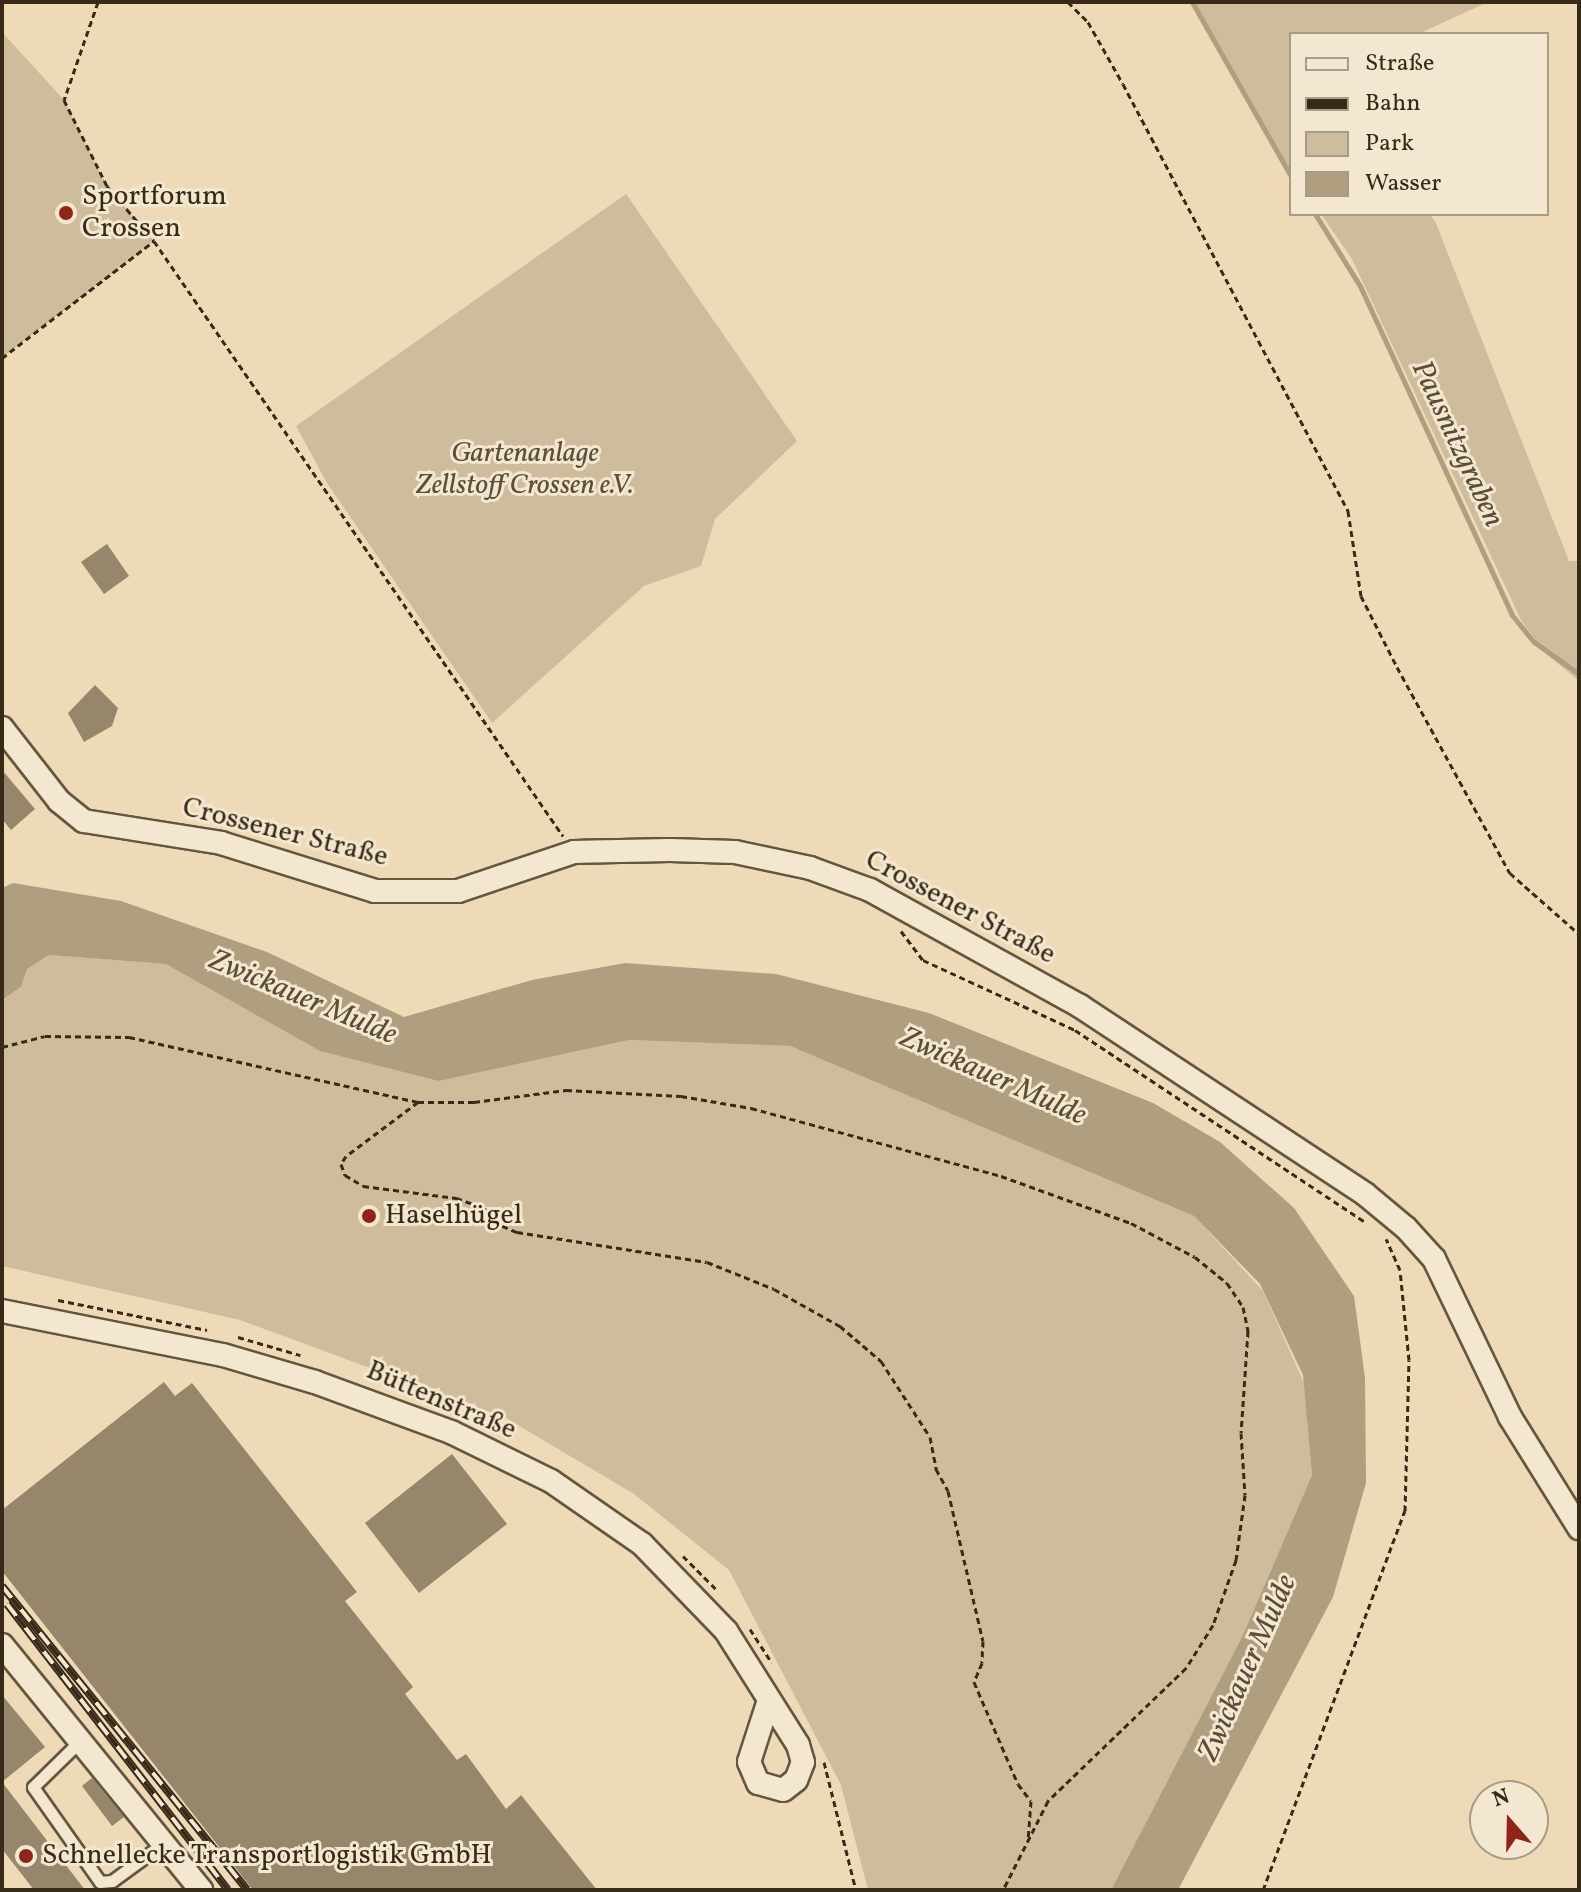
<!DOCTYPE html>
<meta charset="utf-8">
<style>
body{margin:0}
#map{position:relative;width:1581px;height:1892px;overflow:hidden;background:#eedab7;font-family:Vollkorn,serif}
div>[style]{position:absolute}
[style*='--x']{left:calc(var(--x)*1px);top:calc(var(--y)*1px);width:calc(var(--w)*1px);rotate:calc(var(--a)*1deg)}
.green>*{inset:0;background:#cfbc9c}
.water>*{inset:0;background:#b09e81}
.stream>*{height:5px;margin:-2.5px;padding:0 2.5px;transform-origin:2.5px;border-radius:2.5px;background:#b09e81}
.building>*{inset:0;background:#96866b}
.path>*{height:3px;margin-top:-1.5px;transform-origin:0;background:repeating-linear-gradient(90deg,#372a19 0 6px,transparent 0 10px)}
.roads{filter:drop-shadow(2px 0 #655640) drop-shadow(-2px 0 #655640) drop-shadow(0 2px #655640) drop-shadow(0 -2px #655640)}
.lane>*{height:11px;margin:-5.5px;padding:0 5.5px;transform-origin:5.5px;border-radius:5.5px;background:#f4e7d0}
.street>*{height:22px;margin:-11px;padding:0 11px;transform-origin:11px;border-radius:11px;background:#f4e7d0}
.rail>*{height:8px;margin-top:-4px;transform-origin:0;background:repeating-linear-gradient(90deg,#f4e7d0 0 15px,#372a19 0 30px);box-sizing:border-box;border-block:2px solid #372a19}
.dots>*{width:22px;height:22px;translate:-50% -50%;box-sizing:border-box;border:4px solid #f4e7d0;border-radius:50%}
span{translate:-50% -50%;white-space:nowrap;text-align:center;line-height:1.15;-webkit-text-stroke:6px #f4e7d0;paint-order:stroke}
.poi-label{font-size:28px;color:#372a19}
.left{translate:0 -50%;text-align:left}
.park-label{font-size:28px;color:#5d4e3a;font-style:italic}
.street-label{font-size:28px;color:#372a19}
.water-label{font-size:30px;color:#5b4d38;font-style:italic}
.frame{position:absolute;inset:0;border:4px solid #372a19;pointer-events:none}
.legend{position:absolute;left:1289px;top:32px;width:260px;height:184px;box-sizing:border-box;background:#f4e7d0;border:2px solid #a89b87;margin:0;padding:10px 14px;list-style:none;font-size:24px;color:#372a19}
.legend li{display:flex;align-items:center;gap:16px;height:40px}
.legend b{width:40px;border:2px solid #a89b87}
.north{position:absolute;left:1469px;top:1780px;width:80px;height:80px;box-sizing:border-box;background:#f4e7d0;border:2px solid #a89b87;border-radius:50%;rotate:340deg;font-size:22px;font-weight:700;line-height:32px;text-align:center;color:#372a19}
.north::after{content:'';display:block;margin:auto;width:28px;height:36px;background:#8f2418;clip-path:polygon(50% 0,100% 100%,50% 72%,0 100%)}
</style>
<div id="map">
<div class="green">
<i style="clip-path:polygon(1191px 2px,1488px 2px,1418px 34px,1291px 34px,1291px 172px)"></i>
<i style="clip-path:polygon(2px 32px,64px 100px,107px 186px,154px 241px,2px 358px)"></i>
<i style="clip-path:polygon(626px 194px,797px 441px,715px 519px,701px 566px,644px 586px,492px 723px,327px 483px,296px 426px)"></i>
<i style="clip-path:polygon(1321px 214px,1429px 214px,1435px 221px,1569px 561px,1579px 561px,1579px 681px,1545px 653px,1521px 620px,1352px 259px)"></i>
<i style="clip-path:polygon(49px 955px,166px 964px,243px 1004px,439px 1081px,629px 1040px,790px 1046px,1194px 1216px,1263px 1291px,1304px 1383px,1312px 1475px,1243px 1635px,1111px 1890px,868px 1890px,841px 1785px,729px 1570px,634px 1494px,506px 1418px,240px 1320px,2px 1266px,2px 1000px,21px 987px,27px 969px)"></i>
</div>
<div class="water">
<i style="clip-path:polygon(13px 883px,121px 901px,267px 952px,404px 1017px,532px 980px,625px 963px,776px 974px,929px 1013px,1153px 1103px,1220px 1142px,1294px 1208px,1354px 1296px,1365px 1378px,1366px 1483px,1333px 1597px,1178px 1890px,1111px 1890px,1243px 1635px,1312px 1475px,1303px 1375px,1260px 1284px,1194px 1216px,790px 1046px,629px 1040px,439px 1081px,320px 1051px,166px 964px,49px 955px,27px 969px,21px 987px,2px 1000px,2px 888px)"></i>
</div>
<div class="stream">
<i style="--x:1192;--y:2;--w:200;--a:60.4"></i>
<i style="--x:1315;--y:214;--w:85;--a:58"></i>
<i style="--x:1360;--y:286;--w:362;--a:65.2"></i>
<i style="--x:1512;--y:615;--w:35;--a:51"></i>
<i style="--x:1534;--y:642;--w:55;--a:35.4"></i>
</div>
<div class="building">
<i style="clip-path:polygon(107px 544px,129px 576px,104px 594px,81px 562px)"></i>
<i style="clip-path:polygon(95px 685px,118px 708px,112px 726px,84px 742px,68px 713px)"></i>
<i style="clip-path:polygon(2px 770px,35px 809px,11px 830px,2px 819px)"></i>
<i style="clip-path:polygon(164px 1382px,175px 1396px,192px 1383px,357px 1592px,345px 1601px,413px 1687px,405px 1694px,457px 1760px,466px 1754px,506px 1809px,521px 1795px,597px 1890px,253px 1890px,2px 1571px,2px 1510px)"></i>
<i style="clip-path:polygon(452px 1454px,507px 1524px,419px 1593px,365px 1523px)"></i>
<i style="clip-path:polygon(2px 1695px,45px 1747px,2px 1782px)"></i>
<i style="clip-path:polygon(92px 1778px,124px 1817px,112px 1826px,82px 1786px)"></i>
<i style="clip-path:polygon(2px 1782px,85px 1890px,34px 1890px,2px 1849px)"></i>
</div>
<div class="path">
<i style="--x:98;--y:2;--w:104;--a:109.1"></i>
<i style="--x:64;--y:100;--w:96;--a:63.4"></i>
<i style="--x:107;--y:186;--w:72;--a:49.5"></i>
<i style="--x:154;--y:241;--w:722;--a:55.5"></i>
<i style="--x:1068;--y:2;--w:28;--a:45"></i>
<i style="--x:1088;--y:22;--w:71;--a:60.6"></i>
<i style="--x:1123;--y:84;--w:483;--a:62.2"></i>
<i style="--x:1348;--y:511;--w:86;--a:81.3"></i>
<i style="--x:1361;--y:596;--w:80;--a:63.1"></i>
<i style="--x:1397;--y:667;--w:235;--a:61.3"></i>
<i style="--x:1510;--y:873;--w:92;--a:41.5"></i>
<i style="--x:2;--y:358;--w:192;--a:-37.6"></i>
<i style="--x:901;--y:931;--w:36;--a:53"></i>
<i style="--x:923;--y:960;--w:167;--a:24.7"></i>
<i style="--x:1075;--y:1030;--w:348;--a:33.5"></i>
<i style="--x:2;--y:1047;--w:44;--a:-14.3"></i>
<i style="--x:45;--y:1036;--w:84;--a:0.7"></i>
<i style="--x:129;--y:1037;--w:296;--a:12.7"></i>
<i style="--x:418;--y:1102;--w:56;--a:0"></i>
<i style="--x:474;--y:1102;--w:93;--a:-7.4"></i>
<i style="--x:566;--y:1090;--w:115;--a:3"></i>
<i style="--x:681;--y:1096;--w:71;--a:9.7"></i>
<i style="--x:751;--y:1108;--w:259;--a:15.2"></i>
<i style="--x:1001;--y:1176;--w:138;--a:19.9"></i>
<i style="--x:1131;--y:1223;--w:72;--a:28"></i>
<i style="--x:1195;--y:1257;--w:41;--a:39.1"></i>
<i style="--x:1227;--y:1283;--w:29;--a:56"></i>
<i style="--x:1243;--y:1307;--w:25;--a:78"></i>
<i style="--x:1248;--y:1331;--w:102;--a:93.9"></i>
<i style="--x:1241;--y:1433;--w:62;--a:86.3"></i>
<i style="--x:1245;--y:1495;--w:66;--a:97.9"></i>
<i style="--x:1236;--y:1560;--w:69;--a:109.5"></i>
<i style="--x:1213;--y:1625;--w:51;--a:122.1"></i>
<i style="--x:1186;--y:1668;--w:192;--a:136.1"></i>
<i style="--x:1048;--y:1801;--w:100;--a:116.8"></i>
<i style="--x:418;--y:1102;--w:90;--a:143.1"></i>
<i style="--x:346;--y:1156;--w:9;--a:122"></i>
<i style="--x:341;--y:1164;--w:12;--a:70"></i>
<i style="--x:345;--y:1175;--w:21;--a:31"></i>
<i style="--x:363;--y:1186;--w:94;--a:7.4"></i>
<i style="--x:456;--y:1198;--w:34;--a:19"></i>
<i style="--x:488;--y:1209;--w:14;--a:69"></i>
<i style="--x:493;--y:1222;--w:26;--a:23"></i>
<i style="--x:517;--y:1232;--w:192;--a:9"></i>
<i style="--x:707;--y:1262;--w:72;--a:21.9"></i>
<i style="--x:774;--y:1289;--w:76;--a:29.3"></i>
<i style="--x:840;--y:1326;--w:54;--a:40.5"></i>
<i style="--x:881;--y:1361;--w:90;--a:57.2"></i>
<i style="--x:930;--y:1437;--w:33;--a:79"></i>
<i style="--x:936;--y:1469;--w:25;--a:61"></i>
<i style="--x:948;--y:1491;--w:154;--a:76.9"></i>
<i style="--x:983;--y:1641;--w:22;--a:93"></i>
<i style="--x:982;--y:1663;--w:21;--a:113"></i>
<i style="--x:974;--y:1682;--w:111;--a:66.7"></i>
<i style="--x:1018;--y:1784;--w:21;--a:53"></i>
<i style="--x:1031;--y:1801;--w:40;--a:94.3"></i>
<i style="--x:58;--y:1300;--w:152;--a:11.4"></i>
<i style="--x:238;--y:1337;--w:65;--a:16.2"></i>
<i style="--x:683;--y:1556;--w:48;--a:45"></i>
<i style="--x:750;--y:1629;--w:40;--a:57.1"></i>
<i style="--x:824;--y:1762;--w:132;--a:76"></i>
<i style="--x:1263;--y:1890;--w:405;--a:-69.5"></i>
<i style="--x:1405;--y:1511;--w:151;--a:-88.5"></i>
<i style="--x:1409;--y:1360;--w:90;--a:-95.7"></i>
<i style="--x:1400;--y:1270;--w:34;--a:-114"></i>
</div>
<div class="roads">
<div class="lane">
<i style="--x:81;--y:1740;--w:67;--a:135.6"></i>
<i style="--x:33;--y:1787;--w:116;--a:54.8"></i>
<i style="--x:100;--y:1882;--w:12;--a:-5"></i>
<i style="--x:112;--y:1881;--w:64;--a:-36.2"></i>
</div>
<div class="street">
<i style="--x:2;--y:728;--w:93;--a:52"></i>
<i style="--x:59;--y:801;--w:32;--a:39"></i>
<i style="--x:84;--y:821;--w:139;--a:9.1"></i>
<i style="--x:221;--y:843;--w:161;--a:17.3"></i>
<i style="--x:375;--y:891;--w:83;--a:0"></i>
<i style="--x:458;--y:891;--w:122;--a:-18.6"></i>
<i style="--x:574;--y:852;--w:96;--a:-1.2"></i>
<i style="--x:670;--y:850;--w:65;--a:1.8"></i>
<i style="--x:735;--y:852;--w:77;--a:12"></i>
<i style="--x:810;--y:868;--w:64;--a:20.1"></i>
<i style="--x:870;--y:890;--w:240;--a:28.9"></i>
<i style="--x:1080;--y:1006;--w:341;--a:33.4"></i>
<i style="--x:1365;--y:1194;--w:53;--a:39.7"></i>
<i style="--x:1406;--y:1228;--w:42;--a:47.9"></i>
<i style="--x:1434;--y:1259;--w:175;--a:64.3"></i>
<i style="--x:1510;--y:1417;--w:131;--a:58.1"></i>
<i style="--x:2;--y:1311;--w:225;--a:11.3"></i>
<i style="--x:223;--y:1355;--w:96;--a:16.4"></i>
<i style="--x:315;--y:1382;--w:145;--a:20.2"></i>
<i style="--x:451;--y:1432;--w:111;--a:26.1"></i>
<i style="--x:551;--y:1481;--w:111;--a:34.7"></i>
<i style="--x:642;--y:1544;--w:121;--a:46"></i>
<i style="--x:726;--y:1631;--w:135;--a:57.7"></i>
<i style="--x:798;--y:1745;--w:18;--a:74"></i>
<i style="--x:803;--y:1762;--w:19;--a:111"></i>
<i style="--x:796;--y:1780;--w:16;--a:142"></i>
<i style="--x:783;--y:1790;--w:26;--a:-164"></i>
<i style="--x:758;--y:1783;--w:23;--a:-113"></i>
<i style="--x:749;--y:1762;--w:65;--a:-72.1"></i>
<i style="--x:2;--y:1645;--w:316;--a:50.9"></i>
</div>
</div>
<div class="rail">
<i style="--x:2;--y:1586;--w:390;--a:51.1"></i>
<i style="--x:7;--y:1604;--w:361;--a:52.3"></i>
</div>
<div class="dots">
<i style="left:66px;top:213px;background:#8f2418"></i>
<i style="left:369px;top:1216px;background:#8f2418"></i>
<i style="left:26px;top:1856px;background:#8f2418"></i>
</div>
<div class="poi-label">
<span class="left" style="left:82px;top:213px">Sportforum<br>Crossen</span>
<span class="left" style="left:385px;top:1216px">Haselhügel</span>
<span class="left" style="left:42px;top:1856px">Schnellecke Transportlogistik GmbH</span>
</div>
<div class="park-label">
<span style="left:525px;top:470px">Gartenanlage<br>Zellstoff Crossen e.V.</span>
</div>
<div class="street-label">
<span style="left:285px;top:833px;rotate:14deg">Crossener Straße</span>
<span style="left:960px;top:908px;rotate:28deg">Crossener Straße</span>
<span style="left:441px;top:1401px;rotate:23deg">Büttenstraße</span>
</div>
<div class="water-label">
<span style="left:1457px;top:444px;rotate:65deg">Pausnitzgraben</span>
<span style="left:303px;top:998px;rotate:23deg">Zwickauer Mulde</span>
<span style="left:993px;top:1077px;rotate:24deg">Zwickauer Mulde</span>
<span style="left:1248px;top:1668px;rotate:-66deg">Zwickauer Mulde</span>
</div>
<div class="frame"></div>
<ul class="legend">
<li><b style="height:10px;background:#f4e7d0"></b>Straße</li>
<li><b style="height:10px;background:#372a19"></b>Bahn</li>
<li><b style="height:22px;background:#cfbc9c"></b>Park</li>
<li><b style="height:22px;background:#b09e81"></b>Wasser</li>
</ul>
<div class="north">N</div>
</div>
